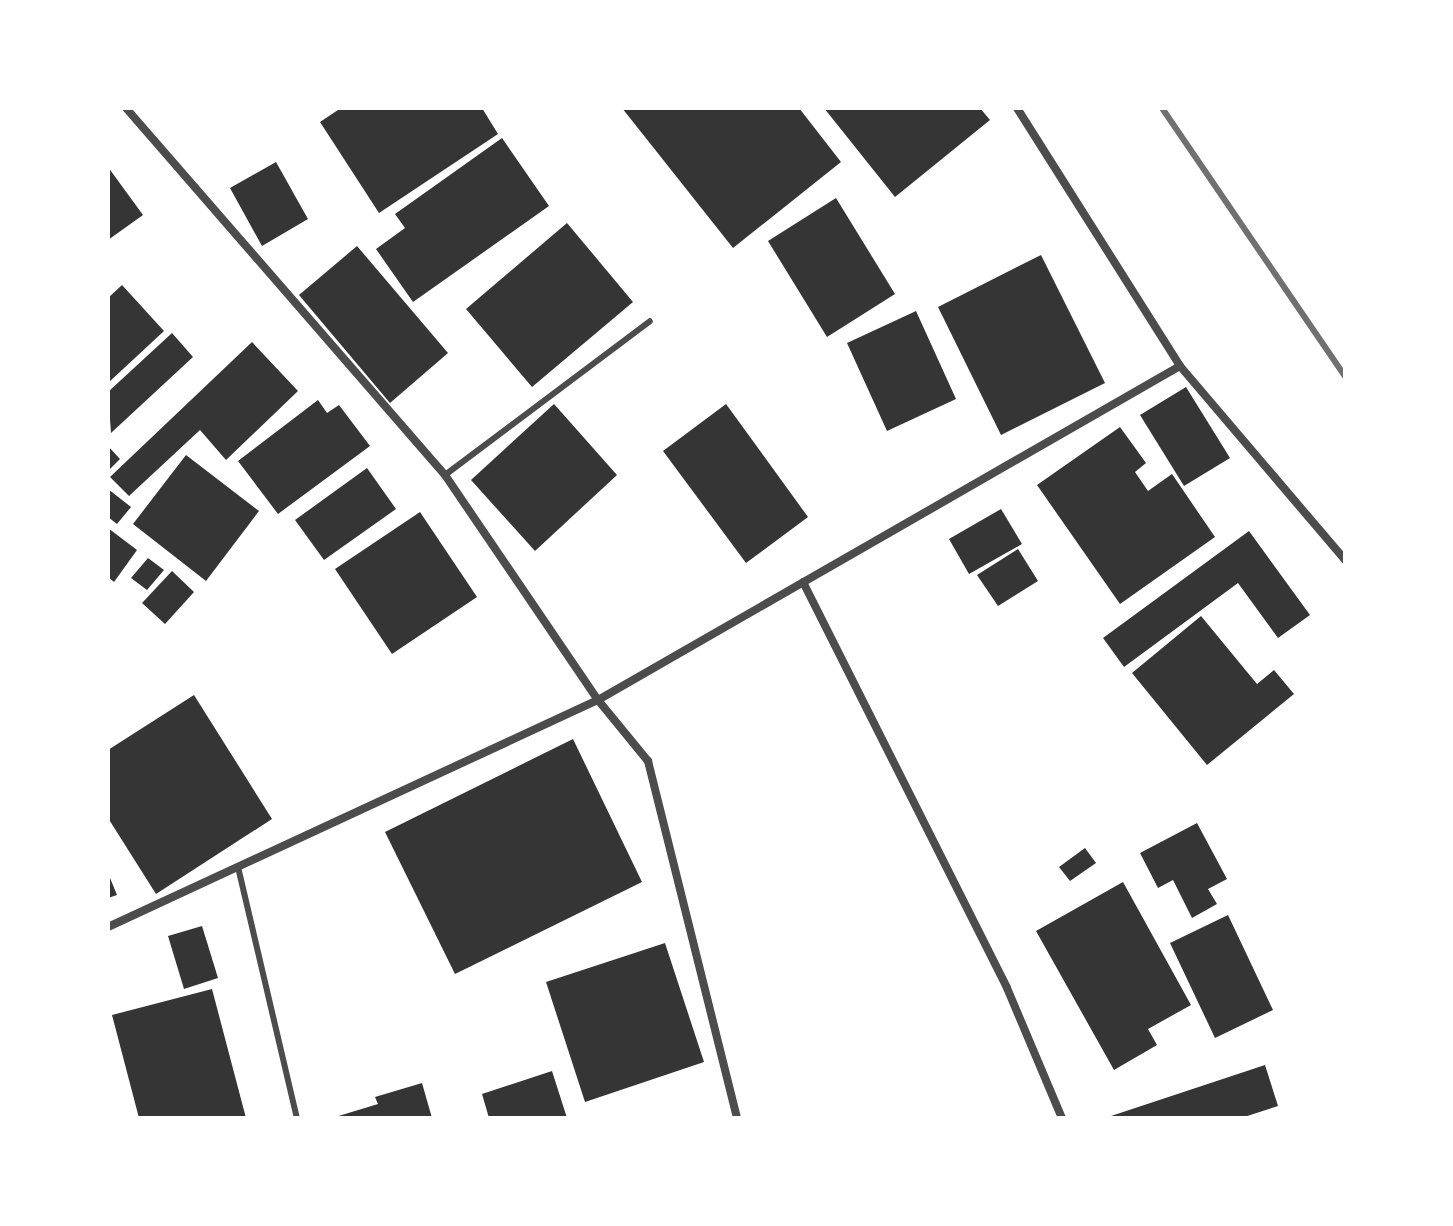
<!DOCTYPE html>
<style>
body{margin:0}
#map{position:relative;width:1453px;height:1226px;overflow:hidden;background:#fff;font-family:Helvetica,sans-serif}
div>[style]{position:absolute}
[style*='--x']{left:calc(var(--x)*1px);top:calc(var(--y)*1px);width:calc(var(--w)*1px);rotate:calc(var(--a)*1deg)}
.building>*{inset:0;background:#353535}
.service>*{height:6px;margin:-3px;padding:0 3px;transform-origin:3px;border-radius:3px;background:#4c4c4c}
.minor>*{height:8px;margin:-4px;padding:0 4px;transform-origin:4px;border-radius:4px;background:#4c4c4c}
.rail>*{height:6px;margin:-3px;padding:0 3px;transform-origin:3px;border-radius:3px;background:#707070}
span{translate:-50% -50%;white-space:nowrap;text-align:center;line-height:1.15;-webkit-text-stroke:8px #fff;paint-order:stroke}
.frame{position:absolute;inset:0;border:110px solid #fff;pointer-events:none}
</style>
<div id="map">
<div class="building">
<i style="clip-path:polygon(341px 108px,482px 108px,498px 134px,379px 213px,320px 122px)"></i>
<i style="clip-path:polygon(622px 108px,799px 108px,841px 162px,733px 248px)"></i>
<i style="clip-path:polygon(824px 108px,980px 108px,990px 120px,895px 197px)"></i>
<i style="clip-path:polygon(502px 138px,549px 206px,413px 302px,376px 249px,405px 228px,395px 214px)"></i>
<i style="clip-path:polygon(276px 162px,308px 219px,262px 246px,230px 188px)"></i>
<i style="clip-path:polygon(108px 167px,143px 215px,108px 240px)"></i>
<i style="clip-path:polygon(836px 198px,895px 294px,827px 337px,768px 241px)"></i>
<i style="clip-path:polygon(567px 223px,633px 302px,532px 387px,466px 309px)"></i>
<i style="clip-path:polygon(357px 246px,448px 353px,390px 403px,299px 295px)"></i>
<i style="clip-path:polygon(1041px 255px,1105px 383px,1001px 435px,938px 307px)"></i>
<i style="clip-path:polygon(122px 285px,164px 331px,108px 383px,108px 298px)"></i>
<i style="clip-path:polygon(916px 311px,956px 399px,887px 431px,847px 343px)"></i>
<i style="clip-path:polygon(172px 333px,193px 357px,111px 433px,108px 392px)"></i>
<i style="clip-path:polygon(252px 342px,298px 391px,226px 460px,200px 430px,129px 496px,110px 477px)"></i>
<i style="clip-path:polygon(1186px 387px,1230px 458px,1184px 486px,1140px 415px)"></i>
<i style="clip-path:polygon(318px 400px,327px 413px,339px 405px,370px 446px,278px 514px,238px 461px)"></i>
<i style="clip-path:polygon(554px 404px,617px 475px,535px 551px,471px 480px)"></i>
<i style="clip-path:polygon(726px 404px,808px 517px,746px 563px,663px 451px)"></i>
<i style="clip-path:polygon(1120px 427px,1146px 463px,1135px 472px,1148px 491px,1172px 474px,1215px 537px,1120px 604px,1037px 485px)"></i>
<i style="clip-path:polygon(108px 446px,120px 459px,108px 471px)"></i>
<i style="clip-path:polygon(186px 455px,259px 511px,206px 581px,133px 524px)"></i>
<i style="clip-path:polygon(367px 468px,396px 509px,324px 560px,295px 520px)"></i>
<i style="clip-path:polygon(108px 489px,131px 507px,117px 524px,108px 517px)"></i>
<i style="clip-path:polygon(1001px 509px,1022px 544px,969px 574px,949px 539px)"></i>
<i style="clip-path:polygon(420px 512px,477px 597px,392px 654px,335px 569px)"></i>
<i style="clip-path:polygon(108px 528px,137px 550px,114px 582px,108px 577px)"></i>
<i style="clip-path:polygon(1249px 531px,1310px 615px,1278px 638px,1238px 583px,1124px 667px,1103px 638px)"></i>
<i style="clip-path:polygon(1018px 549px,1038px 581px,998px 606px,977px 575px)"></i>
<i style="clip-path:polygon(148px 558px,164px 570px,147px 590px,131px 578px)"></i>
<i style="clip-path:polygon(172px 571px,194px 592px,165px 624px,142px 603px)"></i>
<i style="clip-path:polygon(1201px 616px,1257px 684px,1274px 670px,1294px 694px,1207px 765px,1132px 673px)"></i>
<i style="clip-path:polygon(194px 695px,272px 819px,156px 894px,108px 818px,108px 750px)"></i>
<i style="clip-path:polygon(573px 739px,642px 882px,455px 974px,385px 832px)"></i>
<i style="clip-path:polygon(1197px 823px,1227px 879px,1208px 889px,1217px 904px,1192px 918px,1173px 880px,1158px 888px,1140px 853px)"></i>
<i style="clip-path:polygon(1085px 848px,1096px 863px,1070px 881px,1059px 867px)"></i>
<i style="clip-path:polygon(108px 873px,117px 895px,108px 898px)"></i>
<i style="clip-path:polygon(1123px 882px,1191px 1005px,1148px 1029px,1157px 1045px,1114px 1070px,1036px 931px)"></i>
<i style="clip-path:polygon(1228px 915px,1273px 1010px,1215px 1038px,1170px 943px)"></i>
<i style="clip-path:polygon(202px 926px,218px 978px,184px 989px,168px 936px)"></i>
<i style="clip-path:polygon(665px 943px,704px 1062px,585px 1102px,546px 982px)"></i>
<i style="clip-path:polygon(212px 989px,246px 1118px,139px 1118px,112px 1015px)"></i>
<i style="clip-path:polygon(1265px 1065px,1278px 1106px,1241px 1118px,1105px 1118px)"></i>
<i style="clip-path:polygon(552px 1071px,567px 1118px,489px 1118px,482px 1094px)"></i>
<i style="clip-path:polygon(422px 1083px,432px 1118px,332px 1118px,378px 1104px,375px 1097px)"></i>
</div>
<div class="service">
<i style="--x:445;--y:475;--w:256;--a:-36.9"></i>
<i style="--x:238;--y:867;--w:258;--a:76.8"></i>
</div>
<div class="minor">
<i style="--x:126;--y:108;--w:486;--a:49"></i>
<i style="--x:445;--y:475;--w:272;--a:55.8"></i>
<i style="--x:598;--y:700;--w:79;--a:50.7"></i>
<i style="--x:648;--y:761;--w:368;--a:76"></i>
<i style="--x:1017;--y:108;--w:305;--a:57.7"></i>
<i style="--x:1180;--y:366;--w:255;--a:49.6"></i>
<i style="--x:803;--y:582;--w:454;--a:63.3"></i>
<i style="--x:1007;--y:988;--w:141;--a:67.1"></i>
<i style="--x:108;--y:927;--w:540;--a:-24.86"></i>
<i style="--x:598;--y:700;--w:671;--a:-29.85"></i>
</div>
<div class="rail">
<i style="--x:1162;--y:108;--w:325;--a:55.7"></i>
</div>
<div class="frame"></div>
</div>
